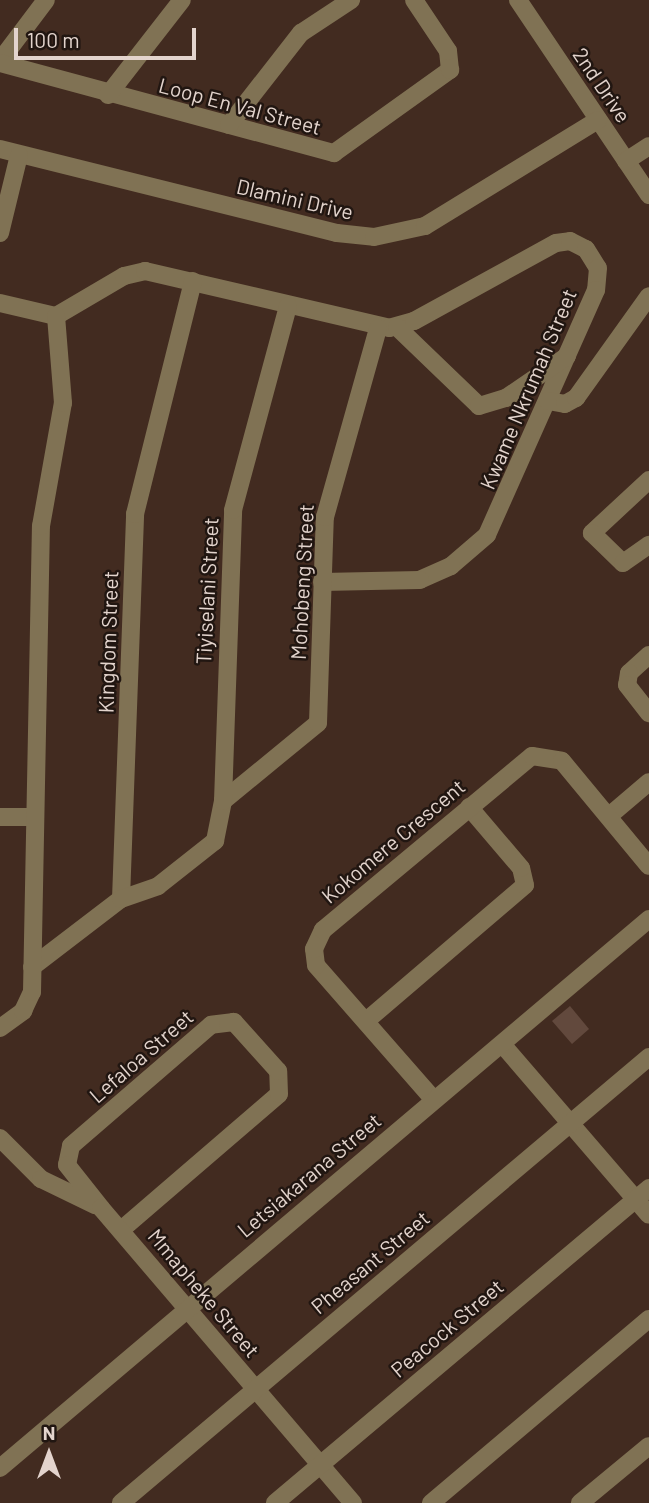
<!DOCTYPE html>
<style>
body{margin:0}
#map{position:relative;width:649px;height:1503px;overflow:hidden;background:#422b20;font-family:Barlow,sans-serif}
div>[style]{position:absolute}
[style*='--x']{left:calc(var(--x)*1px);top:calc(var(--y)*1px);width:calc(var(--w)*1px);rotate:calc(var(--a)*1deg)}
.building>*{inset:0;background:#62493d}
.minor>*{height:18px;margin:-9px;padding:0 9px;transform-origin:9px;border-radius:9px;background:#807254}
span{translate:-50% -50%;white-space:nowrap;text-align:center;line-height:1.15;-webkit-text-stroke:5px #211611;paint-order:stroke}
.street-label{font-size:21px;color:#e3d4cd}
.north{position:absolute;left:14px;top:1419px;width:70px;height:70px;-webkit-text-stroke:5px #211611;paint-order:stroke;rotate:0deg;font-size:19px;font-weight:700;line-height:28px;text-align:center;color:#e3d4cd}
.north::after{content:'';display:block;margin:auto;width:24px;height:32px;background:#e3d4cd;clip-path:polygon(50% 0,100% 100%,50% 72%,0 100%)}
.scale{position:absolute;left:14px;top:28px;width:182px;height:32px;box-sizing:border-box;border:4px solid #e3d4cd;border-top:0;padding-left:9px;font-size:21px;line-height:24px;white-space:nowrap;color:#e3d4cd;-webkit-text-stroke:5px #211611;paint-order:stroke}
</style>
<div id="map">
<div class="building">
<i style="clip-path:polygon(570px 1006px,589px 1029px,572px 1044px,552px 1021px)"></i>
</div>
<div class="minor">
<i style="--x:518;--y:0;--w:235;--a:56.1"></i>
<i style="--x:0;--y:61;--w:76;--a:-53"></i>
<i style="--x:0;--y:63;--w:346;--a:15.1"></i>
<i style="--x:334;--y:153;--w:143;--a:-35.6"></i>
<i style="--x:450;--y:70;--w:19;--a:-96"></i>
<i style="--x:448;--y:51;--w:61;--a:-123.7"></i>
<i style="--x:108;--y:95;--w:120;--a:-52.1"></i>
<i style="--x:229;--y:125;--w:117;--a:-52"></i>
<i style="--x:301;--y:33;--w:60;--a:-33.4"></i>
<i style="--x:0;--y:149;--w:347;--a:14"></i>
<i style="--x:337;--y:233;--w:37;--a:6"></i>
<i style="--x:374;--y:237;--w:52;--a:-12.2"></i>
<i style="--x:425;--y:226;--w:203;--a:-31.5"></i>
<i style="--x:626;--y:161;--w:27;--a:-33"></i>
<i style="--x:0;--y:233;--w:80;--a:-76.3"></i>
<i style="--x:0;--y:303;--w:57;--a:13.1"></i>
<i style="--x:56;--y:316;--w:79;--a:-30.5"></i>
<i style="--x:124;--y:276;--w:22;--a:-13"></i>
<i style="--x:145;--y:271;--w:251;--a:13.1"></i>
<i style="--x:389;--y:328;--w:26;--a:-16"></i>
<i style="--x:414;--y:321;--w:162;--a:-28.8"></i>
<i style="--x:556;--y:243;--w:14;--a:-8"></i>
<i style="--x:570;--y:241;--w:18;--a:27"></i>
<i style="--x:586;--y:249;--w:22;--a:58"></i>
<i style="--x:598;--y:268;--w:22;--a:95"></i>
<i style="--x:596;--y:290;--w:268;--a:114"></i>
<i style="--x:487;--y:535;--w:48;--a:139.3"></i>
<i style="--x:451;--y:566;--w:34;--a:156"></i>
<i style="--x:420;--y:580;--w:98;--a:178.8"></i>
<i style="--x:397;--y:327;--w:114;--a:43.9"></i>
<i style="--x:479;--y:406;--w:28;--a:-17"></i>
<i style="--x:506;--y:398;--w:74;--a:-34.5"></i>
<i style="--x:548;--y:401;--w:17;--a:10"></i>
<i style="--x:565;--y:404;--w:13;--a:-29"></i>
<i style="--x:576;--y:398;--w:125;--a:-54.4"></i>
<i style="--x:649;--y:480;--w:78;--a:137.1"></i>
<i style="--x:592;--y:533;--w:43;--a:44.1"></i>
<i style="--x:623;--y:563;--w:32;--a:-35"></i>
<i style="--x:649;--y:655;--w:27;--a:138"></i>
<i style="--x:629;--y:673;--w:12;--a:99"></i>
<i style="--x:627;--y:685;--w:36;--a:52"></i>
<i style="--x:223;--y:801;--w:123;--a:-39.4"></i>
<i style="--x:318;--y:723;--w:206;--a:-88.1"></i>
<i style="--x:325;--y:517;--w:196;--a:-74.3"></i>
<i style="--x:609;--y:816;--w:52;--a:-40.4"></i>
<i style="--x:0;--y:817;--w:31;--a:0"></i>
<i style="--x:121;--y:899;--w:385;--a:-87.9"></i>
<i style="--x:135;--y:514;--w:240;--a:-76"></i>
<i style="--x:32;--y:967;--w:112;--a:-37.4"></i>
<i style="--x:121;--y:899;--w:39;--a:-19"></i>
<i style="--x:158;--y:886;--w:73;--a:-38.3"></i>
<i style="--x:215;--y:841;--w:41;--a:-78.7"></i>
<i style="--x:223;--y:801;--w:291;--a:-88"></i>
<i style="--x:233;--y:510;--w:211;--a:-74.9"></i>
<i style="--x:366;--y:1021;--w:209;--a:-40.5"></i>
<i style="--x:525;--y:885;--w:17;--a:-103"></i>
<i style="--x:521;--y:868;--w:80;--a:-130.4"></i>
<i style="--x:0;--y:1028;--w:29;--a:-36"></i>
<i style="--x:23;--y:1011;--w:21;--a:-65"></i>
<i style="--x:32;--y:992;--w:466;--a:-88.9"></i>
<i style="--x:41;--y:526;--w:125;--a:-79.9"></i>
<i style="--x:63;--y:403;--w:87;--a:-94.6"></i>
<i style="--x:502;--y:1044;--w:225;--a:49.3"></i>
<i style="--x:434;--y:1100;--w:179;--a:-131.2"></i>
<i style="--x:316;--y:965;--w:16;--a:-97"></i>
<i style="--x:314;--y:949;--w:21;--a:-65"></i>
<i style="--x:323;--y:930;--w:272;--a:-39.8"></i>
<i style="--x:532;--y:756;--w:30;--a:9"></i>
<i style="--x:562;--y:761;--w:136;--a:50.4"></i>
<i style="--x:0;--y:1138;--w:58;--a:45"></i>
<i style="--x:41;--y:1179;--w:60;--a:25.7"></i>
<i style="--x:121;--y:1230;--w:208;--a:-40.7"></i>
<i style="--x:279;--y:1094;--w:23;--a:-92"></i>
<i style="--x:278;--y:1071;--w:66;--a:-131.9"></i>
<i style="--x:234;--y:1022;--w:23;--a:173"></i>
<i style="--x:211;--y:1025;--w:185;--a:139.2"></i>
<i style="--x:71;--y:1146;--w:19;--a:102"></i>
<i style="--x:67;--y:1165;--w:55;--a:51.7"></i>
<i style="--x:101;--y:1208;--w:388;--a:49.5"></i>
<i style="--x:0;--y:1468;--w:850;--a:-40.23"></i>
<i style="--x:121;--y:1503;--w:691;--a:-40.19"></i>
<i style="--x:275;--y:1503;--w:489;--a:-40.1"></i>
<i style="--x:431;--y:1503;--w:285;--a:-40.2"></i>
<i style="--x:580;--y:1503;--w:89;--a:-39.6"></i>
</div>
<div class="street-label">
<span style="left:602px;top:85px;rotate:56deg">2nd Drive</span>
<span style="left:240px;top:106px;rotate:15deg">Loop En Val Street</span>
<span style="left:295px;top:199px;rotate:13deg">Dlamini Drive</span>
<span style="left:528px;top:389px;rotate:-67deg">Kwame Nkrumah Street</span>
<span style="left:302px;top:582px;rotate:-87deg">Mohobeng Street</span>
<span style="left:207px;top:591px;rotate:-87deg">Tiyiselani Street</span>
<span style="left:108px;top:642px;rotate:-88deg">Kingdom Street</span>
<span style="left:393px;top:841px;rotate:-40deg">Kokomere Crescent</span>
<span style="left:141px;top:1056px;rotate:-41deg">Lefaloa Street</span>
<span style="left:309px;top:1175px;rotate:-40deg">Letsiakarana Street</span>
<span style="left:370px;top:1262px;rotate:-40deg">Pheasant Street</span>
<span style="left:204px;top:1293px;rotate:50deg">Mmapheke Street</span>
<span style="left:447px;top:1328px;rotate:-40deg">Peacock Street</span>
</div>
<div class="north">N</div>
<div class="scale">100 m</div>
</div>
